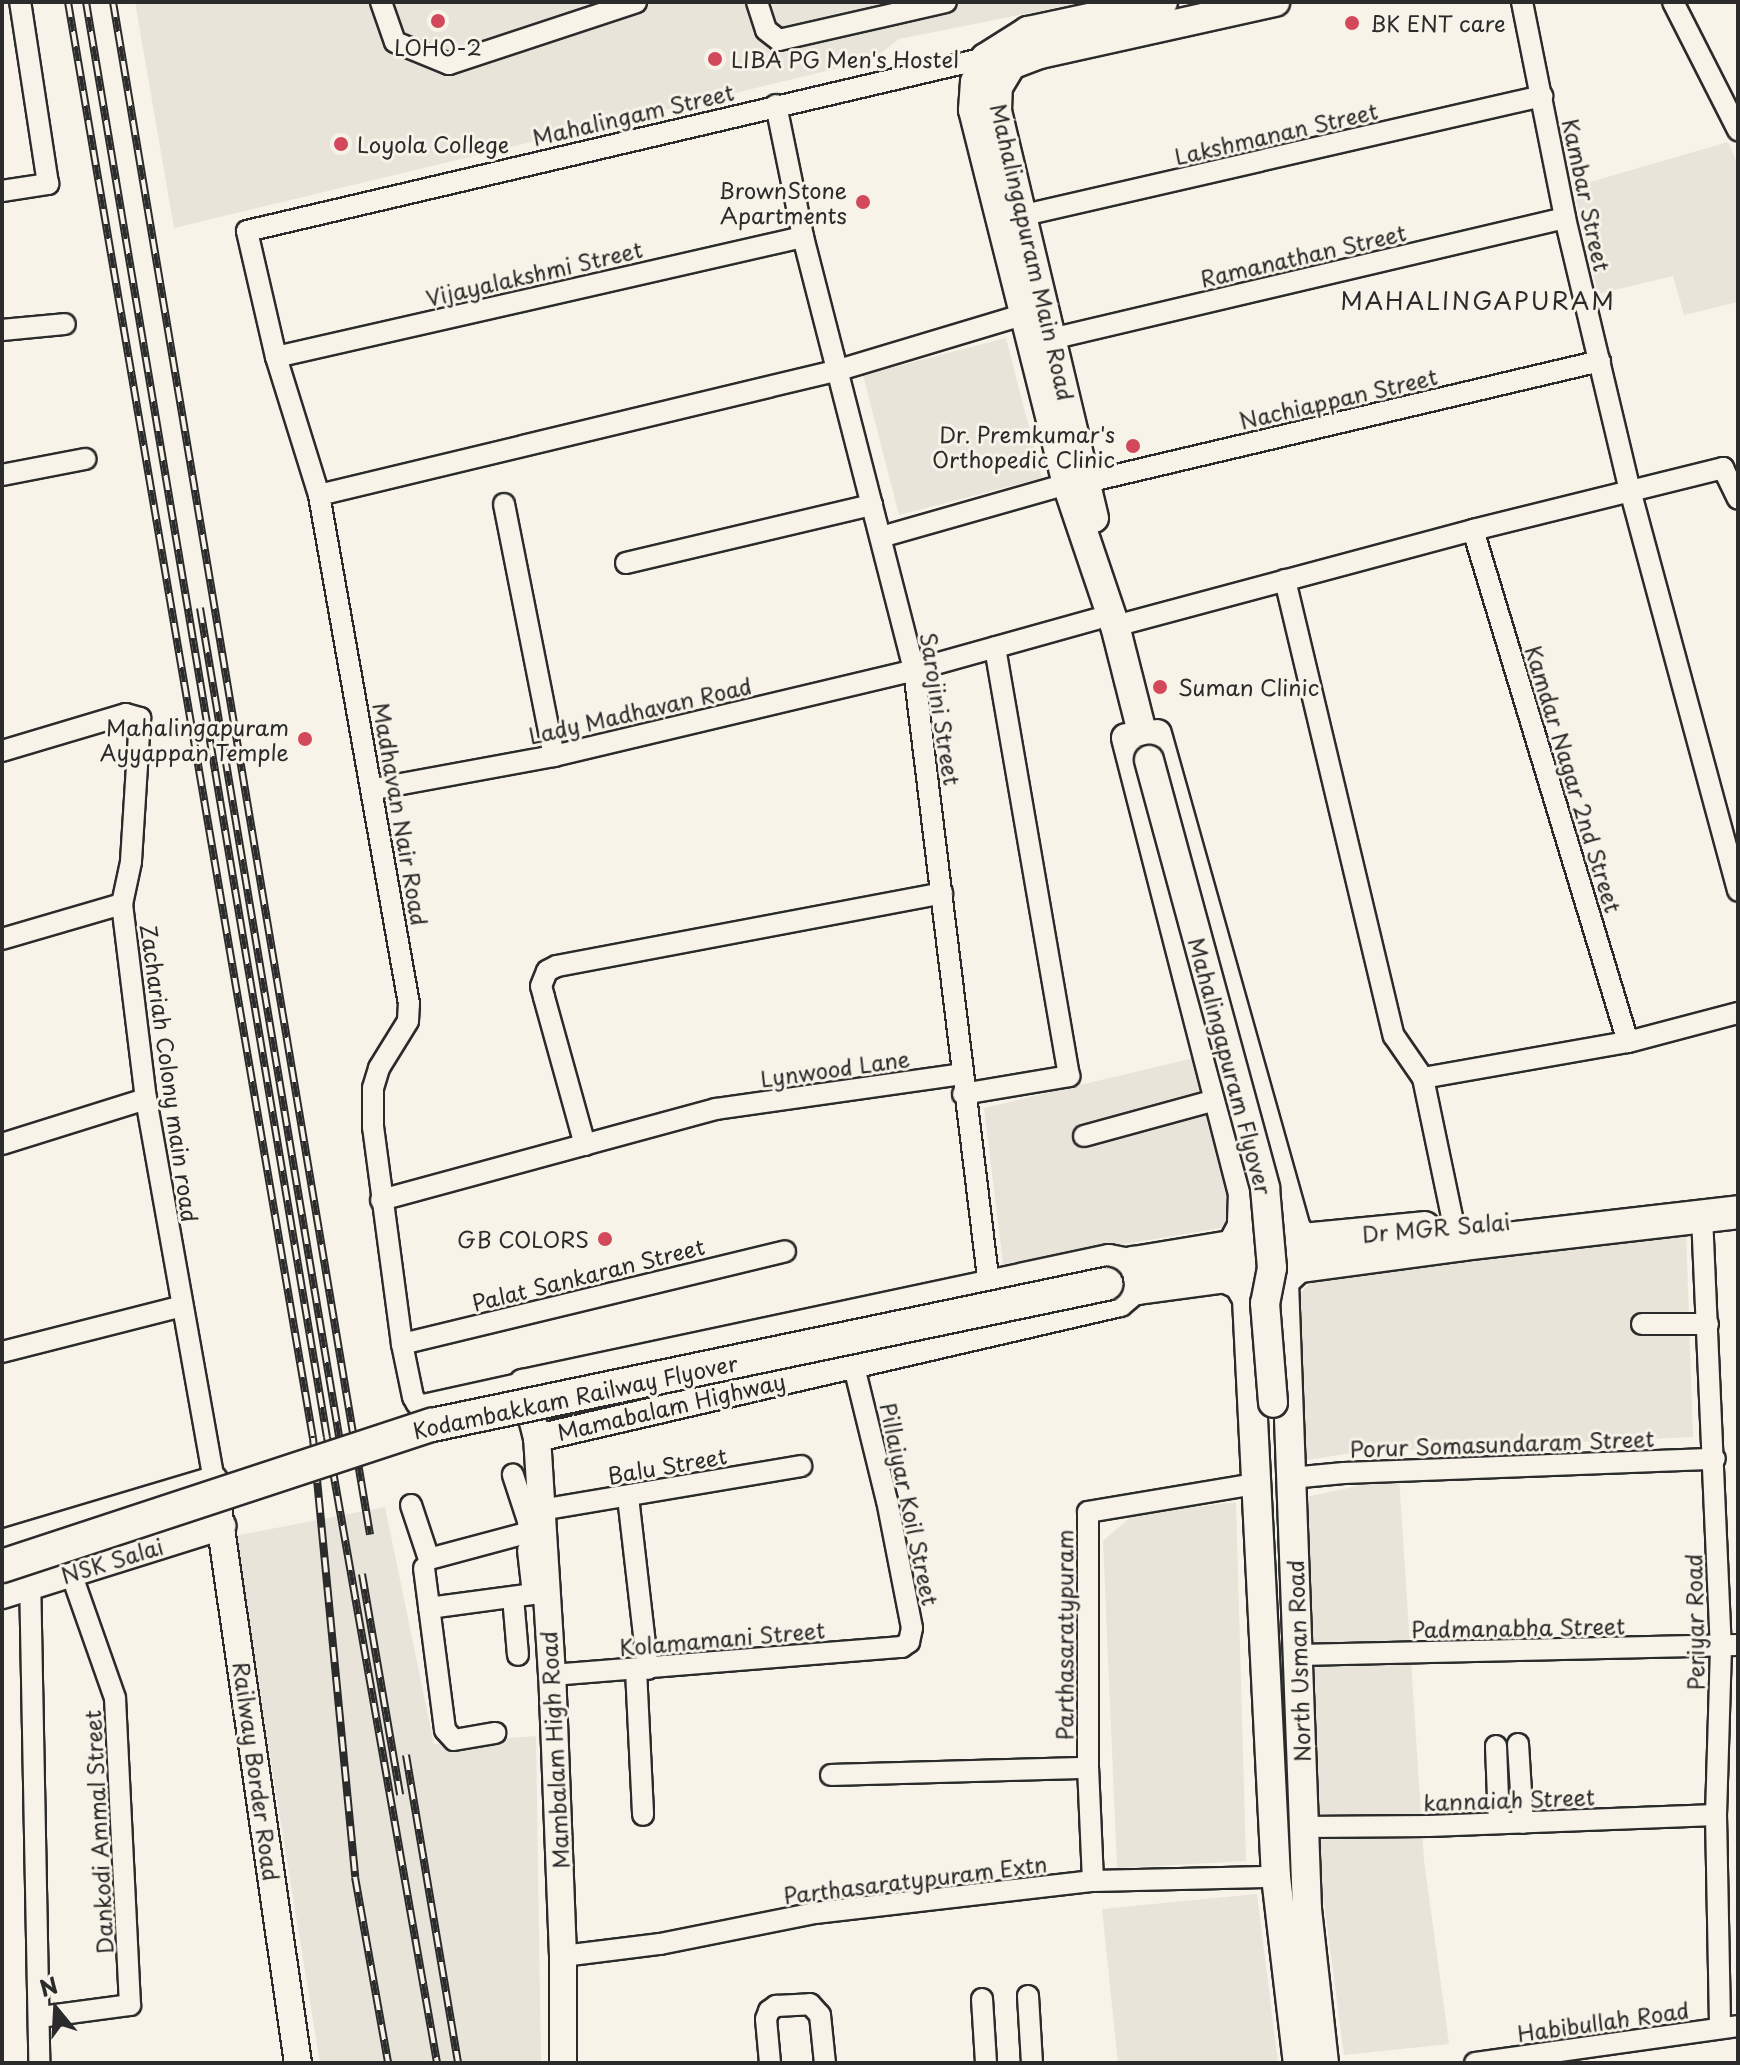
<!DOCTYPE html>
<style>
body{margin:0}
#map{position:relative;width:1740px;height:2065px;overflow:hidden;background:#f7f3e8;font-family:"Playpen Sans",sans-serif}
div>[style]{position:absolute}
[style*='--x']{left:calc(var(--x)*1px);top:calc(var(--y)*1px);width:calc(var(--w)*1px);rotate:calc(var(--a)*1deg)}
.built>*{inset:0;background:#e8e4da}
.roads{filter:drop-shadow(2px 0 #2b2b2b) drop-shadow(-2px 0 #2b2b2b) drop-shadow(0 2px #2b2b2b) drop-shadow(0 -2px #2b2b2b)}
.minor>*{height:20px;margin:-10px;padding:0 10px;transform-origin:10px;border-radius:10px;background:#f7f3e8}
.tertiary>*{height:26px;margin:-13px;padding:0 13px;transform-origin:13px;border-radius:13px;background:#f7f3e8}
.secondary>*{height:28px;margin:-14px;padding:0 14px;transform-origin:14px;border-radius:14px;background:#f7f3e8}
.primary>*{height:32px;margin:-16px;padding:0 16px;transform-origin:16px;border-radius:16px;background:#f7f3e8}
.rail>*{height:8px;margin-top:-4px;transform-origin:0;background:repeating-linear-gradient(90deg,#f7f3e8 0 15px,#2b2b2b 0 30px);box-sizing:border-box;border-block:2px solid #2b2b2b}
.bridges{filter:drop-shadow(2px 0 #2b2b2b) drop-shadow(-2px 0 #2b2b2b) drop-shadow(0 2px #2b2b2b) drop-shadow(0 -2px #2b2b2b)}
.secondary-bridge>*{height:28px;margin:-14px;padding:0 14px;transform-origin:14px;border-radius:14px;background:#f7f3e8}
.primary-bridge>*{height:32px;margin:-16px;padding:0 16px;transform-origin:16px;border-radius:16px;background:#f7f3e8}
.dots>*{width:22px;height:22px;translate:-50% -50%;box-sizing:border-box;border:4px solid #f7f3e8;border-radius:50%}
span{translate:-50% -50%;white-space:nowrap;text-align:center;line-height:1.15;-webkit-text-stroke:6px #f7f3e8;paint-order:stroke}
.poi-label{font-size:22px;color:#2b2b2b}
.left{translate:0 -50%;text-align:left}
.right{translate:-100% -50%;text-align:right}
.street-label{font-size:22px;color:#2b2b2b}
.neighbourhood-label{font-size:24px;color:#2b2b2b;letter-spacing:2px}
.frame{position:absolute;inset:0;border:4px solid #2b2b2b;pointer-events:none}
.north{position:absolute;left:16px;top:1969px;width:80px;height:80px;-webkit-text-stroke:6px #f7f3e8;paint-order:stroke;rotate:342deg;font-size:22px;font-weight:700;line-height:32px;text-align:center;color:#2b2b2b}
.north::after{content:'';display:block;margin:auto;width:28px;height:36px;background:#2b2b2b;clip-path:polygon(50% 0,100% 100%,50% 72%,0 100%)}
</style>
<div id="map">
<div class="built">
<i style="clip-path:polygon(135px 2px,1085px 2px,899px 39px,872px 60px,174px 228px)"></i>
<i style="clip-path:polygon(1728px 142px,1738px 165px,1738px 302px,1684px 315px,1673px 276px,1598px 294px,1573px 187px)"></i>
<i style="clip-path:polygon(1006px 338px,1042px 478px,899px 515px,863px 375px)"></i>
<i style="clip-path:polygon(1198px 1057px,1234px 1211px,1221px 1228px,1003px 1264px,984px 1108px)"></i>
<i style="clip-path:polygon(1686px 1231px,1693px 1437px,1358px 1452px,1300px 1461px,1296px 1299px,1312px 1280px)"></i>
<i style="clip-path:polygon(1399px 1477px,1424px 1860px,1449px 2044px,1344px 2055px,1319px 1864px,1306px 1497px)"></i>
<i style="clip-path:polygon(1236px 1502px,1246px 1861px,1117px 1868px,1103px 1541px,1133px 1515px)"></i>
<i style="clip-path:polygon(385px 1507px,434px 1744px,536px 1736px,541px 2063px,320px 2063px,234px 1536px)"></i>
<i style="clip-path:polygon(1257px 1894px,1278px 2063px,1118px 2063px,1102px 1909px)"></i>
</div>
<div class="roads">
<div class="minor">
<i style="--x:381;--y:2;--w:42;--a:70.7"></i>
<i style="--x:395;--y:42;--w:58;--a:22.2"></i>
<i style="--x:449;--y:64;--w:197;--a:-18.3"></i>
<i style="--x:757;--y:2;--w:29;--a:72"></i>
<i style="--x:766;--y:30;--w:16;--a:38"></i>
<i style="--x:779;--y:40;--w:171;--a:-12.8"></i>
<i style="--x:1522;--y:2;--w:220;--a:78.7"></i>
<i style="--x:1565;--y:218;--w:280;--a:76.6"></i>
<i style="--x:1630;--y:490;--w:415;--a:74.9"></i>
<i style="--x:1673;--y:2;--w:144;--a:63.1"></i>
<i style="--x:776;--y:105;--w:135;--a:78.4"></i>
<i style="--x:803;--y:237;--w:447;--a:75.6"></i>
<i style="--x:914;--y:670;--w:620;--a:83.05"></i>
<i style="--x:2;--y:191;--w:47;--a:-8.7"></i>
<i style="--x:48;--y:184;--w:184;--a:-98.7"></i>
<i style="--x:1020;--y:216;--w:536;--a:-12.95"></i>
<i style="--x:2;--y:330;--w:63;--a:-5.4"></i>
<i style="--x:1051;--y:339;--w:528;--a:-13.25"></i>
<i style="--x:276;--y:357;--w:540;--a:-12.83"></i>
<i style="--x:2;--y:475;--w:85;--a:-10.9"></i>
<i style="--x:1087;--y:482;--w:527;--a:-13.27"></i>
<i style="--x:319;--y:495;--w:535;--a:-13.52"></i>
<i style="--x:839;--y:370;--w:206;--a:-16.7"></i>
<i style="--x:504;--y:504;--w:257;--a:78.8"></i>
<i style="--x:1473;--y:530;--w:535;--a:73.16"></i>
<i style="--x:881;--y:537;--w:193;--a:-15.9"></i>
<i style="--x:626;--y:563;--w:253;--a:-13.3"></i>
<i style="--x:1285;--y:580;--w:469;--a:76.6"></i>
<i style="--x:1394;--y:1036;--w:51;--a:55.4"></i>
<i style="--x:1423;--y:1078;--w:151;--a:78.2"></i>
<i style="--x:1115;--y:626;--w:371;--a:-15"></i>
<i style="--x:1473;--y:530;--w:258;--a:-13.9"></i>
<i style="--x:1723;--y:468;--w:34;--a:64"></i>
<i style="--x:2;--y:751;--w:129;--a:-16.6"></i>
<i style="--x:126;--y:714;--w:15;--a:16"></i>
<i style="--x:140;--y:718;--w:144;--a:93.6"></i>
<i style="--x:131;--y:862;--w:43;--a:102.1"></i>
<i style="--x:122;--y:904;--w:196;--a:83"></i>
<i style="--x:146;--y:1099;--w:387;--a:79.9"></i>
<i style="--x:374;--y:789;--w:183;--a:-10.4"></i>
<i style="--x:554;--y:756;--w:370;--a:-13.4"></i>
<i style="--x:914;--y:670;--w:190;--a:-15.6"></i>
<i style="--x:2;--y:939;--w:125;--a:-16.3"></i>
<i style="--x:1423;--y:1078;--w:208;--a:-10"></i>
<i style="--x:1628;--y:1042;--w:114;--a:-14.8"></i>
<i style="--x:963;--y:1094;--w:108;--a:-9.6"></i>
<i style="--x:1069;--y:1076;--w:435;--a:-99.8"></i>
<i style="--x:1084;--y:1136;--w:140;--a:-15.3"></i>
<i style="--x:2;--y:1144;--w:151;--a:-17.4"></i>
<i style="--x:585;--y:1145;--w:154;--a:-105.5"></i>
<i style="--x:544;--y:997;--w:11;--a:-105"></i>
<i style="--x:541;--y:986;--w:16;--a:-68"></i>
<i style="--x:547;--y:971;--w:11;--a:-27"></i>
<i style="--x:557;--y:966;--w:392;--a:-10.7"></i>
<i style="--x:381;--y:1200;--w:347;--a:-15.2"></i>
<i style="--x:716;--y:1109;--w:247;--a:-8.1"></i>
<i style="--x:1702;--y:1216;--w:431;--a:87.5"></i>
<i style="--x:1721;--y:1647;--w:168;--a:91.7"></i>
<i style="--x:1716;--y:1815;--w:213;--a:88.9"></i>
<i style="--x:1642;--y:1324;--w:66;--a:0"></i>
<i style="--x:402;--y:1344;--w:394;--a:-13.6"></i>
<i style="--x:2;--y:1352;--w:186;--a:-14.3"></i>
<i style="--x:523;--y:1383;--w:101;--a:167.5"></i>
<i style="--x:424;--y:1405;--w:7;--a:-172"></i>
<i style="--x:417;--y:1404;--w:8;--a:-120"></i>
<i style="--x:413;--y:1397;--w:54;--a:-101.7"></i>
<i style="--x:402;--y:1344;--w:219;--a:-97.6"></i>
<i style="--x:373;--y:1127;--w:39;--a:-90"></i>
<i style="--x:373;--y:1088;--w:21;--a:-73"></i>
<i style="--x:379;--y:1068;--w:55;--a:-58.3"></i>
<i style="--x:408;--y:1021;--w:17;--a:-87"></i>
<i style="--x:409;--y:1004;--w:517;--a:-100.03"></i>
<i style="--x:319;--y:495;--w:145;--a:-107.3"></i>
<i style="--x:276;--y:357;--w:129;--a:-103"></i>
<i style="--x:247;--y:231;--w:758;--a:-13.19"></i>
<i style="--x:1291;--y:1478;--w:53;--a:-5.4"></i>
<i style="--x:1344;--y:1473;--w:371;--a:-2.2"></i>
<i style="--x:628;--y:1497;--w:173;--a:83.4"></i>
<i style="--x:411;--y:1505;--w:57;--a:71.6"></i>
<i style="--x:429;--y:1559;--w:100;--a:-15"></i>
<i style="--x:526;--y:1533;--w:9;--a:-72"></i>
<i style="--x:529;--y:1524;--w:52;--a:-108.1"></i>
<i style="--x:541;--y:1510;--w:264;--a:-9.6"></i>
<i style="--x:528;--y:1550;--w:44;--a:83.5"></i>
<i style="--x:424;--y:1568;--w:163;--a:82.6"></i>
<i style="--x:445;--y:1730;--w:13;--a:48"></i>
<i style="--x:454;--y:1740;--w:42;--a:-9.7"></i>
<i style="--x:30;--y:1575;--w:488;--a:88.9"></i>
<i style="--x:513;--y:1597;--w:58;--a:85.1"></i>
<i style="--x:429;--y:1608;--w:119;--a:-7.7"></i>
<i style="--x:1298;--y:1655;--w:440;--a:-1.3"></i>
<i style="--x:636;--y:1670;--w:145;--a:87.2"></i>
<i style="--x:552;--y:1675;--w:351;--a:-4.6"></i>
<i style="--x:902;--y:1647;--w:9;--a:-36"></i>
<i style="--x:909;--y:1642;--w:14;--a:-78"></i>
<i style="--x:912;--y:1628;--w:129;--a:-101.1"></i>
<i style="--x:887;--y:1501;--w:142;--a:-103.8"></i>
<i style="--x:1518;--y:1744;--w:79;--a:86.4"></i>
<i style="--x:1496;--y:1746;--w:77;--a:87.8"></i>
<i style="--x:831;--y:1775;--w:257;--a:-1.6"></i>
<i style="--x:1305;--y:1827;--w:124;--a:-0.5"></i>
<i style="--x:1429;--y:1826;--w:287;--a:-2.2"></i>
<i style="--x:1093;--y:1881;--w:113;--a:-92.5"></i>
<i style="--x:1088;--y:1768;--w:256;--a:-90"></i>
<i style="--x:1088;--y:1512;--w:169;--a:-9.5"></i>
<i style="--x:563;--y:1956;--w:98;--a:-7.1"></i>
<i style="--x:660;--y:1944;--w:158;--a:-11.3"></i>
<i style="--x:815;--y:1913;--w:280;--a:-6.6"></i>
<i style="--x:1093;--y:1881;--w:183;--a:-1.3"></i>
<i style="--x:1028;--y:1996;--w:67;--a:86.6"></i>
<i style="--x:982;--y:1999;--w:64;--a:86.4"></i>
<i style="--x:40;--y:2017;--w:91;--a:-7.6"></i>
<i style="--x:130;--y:2005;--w:307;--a:-92.8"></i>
<i style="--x:115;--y:1698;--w:133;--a:-109.4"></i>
<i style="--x:770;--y:2063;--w:44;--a:-95.2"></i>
<i style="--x:766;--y:2019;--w:9;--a:-69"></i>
<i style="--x:769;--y:2011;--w:9;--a:-36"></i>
<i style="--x:776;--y:2006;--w:34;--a:-3"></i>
<i style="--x:810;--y:2004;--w:15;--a:48"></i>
<i style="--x:820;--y:2015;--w:48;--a:84.1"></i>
<i style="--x:1475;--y:2063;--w:266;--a:-8"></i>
</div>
<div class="tertiary">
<i style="--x:537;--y:1438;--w:598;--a:-13.04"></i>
<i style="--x:1120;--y:1303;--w:23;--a:-40"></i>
<i style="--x:2;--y:1543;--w:221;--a:-16.6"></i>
<i style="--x:214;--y:1480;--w:589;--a:81.8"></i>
<i style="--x:2;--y:1595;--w:231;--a:-17.4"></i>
<i style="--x:563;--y:2063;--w:107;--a:-90"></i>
<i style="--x:563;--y:1956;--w:281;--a:-92.2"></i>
<i style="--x:552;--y:1675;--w:237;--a:-93.6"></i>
<i style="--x:537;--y:1438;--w:57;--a:-104.3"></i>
<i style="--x:523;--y:1383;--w:599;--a:-12.04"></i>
<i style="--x:1109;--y:1258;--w:25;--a:11"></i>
</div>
<div class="secondary">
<i style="--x:1094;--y:518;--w:418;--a:-103.4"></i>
<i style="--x:997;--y:111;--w:24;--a:-88"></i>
<i style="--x:998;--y:87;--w:26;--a:-59"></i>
<i style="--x:1011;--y:65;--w:31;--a:-21"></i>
<i style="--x:1040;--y:54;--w:241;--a:-12.5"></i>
<i style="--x:1157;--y:734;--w:514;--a:74.31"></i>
<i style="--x:1296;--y:1229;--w:14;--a:45"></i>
<i style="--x:1126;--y:738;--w:470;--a:75.6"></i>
<i style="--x:1243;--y:1193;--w:33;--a:92"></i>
<i style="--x:1242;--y:1226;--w:24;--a:118"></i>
<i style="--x:1149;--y:760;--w:138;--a:-104.2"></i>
<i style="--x:1115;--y:626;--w:150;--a:-108.7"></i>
<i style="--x:1067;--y:484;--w:386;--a:-104.1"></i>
<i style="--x:973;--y:110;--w:28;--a:-86"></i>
<i style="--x:975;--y:82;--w:26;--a:-67"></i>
<i style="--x:985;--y:58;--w:51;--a:-32.1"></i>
<i style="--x:1028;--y:31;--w:138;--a:-12.1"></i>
<i style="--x:1301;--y:1266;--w:23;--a:137"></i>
<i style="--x:1284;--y:1282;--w:627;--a:87.9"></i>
<i style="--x:1307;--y:1909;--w:155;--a:83.7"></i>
<i style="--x:1224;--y:1278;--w:17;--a:25"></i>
<i style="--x:1239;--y:1285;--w:16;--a:60"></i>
<i style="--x:1247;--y:1299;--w:579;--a:87.13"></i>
<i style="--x:1276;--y:1877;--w:187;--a:83.3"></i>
</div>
<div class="primary">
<i style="--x:1113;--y:1283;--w:29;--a:-44"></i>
<i style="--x:1134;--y:1263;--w:98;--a:-9.4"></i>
<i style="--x:1231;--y:1247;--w:194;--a:-5.6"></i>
<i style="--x:1106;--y:1284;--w:32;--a:7"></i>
<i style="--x:1138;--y:1288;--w:328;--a:-7.7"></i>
<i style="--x:1463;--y:1244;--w:277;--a:-6.6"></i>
</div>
</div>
<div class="rail">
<i style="--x:68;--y:2;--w:1457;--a:80.32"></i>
<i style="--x:313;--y:1438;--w:441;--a:84.5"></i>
<i style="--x:355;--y:1877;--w:189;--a:79.9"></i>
<i style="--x:86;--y:2;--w:1455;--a:80.47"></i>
<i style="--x:327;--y:1437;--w:636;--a:80.03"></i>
<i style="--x:113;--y:2;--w:1554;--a:80.48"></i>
<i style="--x:200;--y:608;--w:876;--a:80.47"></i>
<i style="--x:362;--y:1574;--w:224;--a:80.2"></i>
<i style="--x:406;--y:1755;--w:312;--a:80.4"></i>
</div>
<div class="bridges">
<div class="secondary-bridge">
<i style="--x:1149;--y:760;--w:443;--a:74.8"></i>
<i style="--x:1265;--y:1188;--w:80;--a:85"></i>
<i style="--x:1272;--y:1268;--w:36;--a:101"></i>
<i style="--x:1265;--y:1303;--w:100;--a:85.4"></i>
</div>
<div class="primary-bridge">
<i style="--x:2;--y:1566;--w:453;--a:-18.2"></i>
<i style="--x:432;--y:1425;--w:689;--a:-11.82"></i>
</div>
</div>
<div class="dots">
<i style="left:438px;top:21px;background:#d1495b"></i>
<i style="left:1352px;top:23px;background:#d1495b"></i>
<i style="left:715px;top:59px;background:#d1495b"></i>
<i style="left:341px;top:144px;background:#d1495b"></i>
<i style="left:863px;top:202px;background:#d1495b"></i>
<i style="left:1133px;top:446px;background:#d1495b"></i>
<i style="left:1160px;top:687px;background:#d1495b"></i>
<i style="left:305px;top:739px;background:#d1495b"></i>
<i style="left:605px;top:1239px;background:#d1495b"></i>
</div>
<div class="poi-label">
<span class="left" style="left:1370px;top:23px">BK ENT care</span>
<span style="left:438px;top:47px">LOHO-2</span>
<span class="left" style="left:731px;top:59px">LIBA PG Men's Hostel</span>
<span class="left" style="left:357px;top:144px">Loyola College</span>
<span class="right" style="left:847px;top:202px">BrownStone<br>Apartments</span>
<span class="right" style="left:1115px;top:446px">Dr. Premkumar's<br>Orthopedic Clinic</span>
<span class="left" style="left:1178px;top:687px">Suman Clinic</span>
<span class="right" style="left:289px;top:739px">Mahalingapuram<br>Ayyappan Temple</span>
<span class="right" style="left:589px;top:1239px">GB COLORS</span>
</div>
<div class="street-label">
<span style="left:633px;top:114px;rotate:-13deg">Mahalingam Street</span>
<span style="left:1276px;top:133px;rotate:-13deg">Lakshmanan Street</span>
<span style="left:1587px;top:195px;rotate:78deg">Kambar Street</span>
<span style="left:1033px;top:252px;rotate:77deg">Mahalingapuram Main Road</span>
<span style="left:1303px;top:255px;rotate:-13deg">Ramanathan Street</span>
<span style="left:534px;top:273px;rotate:-13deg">Vijayalakshmi Street</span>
<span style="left:1338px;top:398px;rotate:-13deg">Nachiappan Street</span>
<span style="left:941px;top:709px;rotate:81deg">Sarojini Street</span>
<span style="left:640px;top:710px;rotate:-13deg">Lady Madhavan Road</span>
<span style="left:1574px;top:779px;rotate:73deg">Kamdar Nagar 2nd Street</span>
<span style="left:401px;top:814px;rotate:80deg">Madhavan Nair Road</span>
<span style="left:1231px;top:1066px;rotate:75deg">Mahalingapuram Flyover</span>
<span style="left:835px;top:1068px;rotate:-8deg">Lynwood Lane</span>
<span style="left:170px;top:1073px;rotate:82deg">Zachariah Colony main road</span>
<span style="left:1436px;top:1227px;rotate:-5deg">Dr MGR Salai</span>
<span style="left:588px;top:1274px;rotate:-14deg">Palat Sankaran Street</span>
<span style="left:575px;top:1396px;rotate:-12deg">Kodambakkam Railway Flyover</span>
<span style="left:671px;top:1406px;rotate:-13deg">Mamabalam Highway</span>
<span style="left:1502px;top:1443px;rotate:-2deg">Porur Somasundaram Street</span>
<span style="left:667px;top:1465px;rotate:-10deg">Balu Street</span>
<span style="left:910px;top:1504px;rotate:78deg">Pillaiyar Koil Street</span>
<span style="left:112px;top:1560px;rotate:-17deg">NSK Salai</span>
<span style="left:1694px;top:1622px;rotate:-91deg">Periyar Road</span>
<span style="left:1518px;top:1627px;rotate:-1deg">Padmanabha Street</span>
<span style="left:1064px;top:1635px;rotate:-90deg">Parthasaratypuram</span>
<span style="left:722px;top:1638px;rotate:-5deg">Kolamamani Street</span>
<span style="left:1298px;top:1661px;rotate:-92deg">North Usman Road</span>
<span style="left:554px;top:1750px;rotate:-93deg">Mambalam High Road</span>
<span style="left:257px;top:1771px;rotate:82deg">Railway Border Road</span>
<span style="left:1509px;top:1799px;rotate:-2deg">kannaiah Street</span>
<span style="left:98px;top:1832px;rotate:-93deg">Dankodi Ammal Street</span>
<span style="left:915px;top:1879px;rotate:-7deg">Parthasaratypuram Extn</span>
<span style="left:1603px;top:2021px;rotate:-8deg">Habibullah Road</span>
</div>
<div class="neighbourhood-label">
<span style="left:1478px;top:301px">MAHALINGAPURAM</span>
</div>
<div class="frame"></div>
<div class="north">N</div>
</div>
